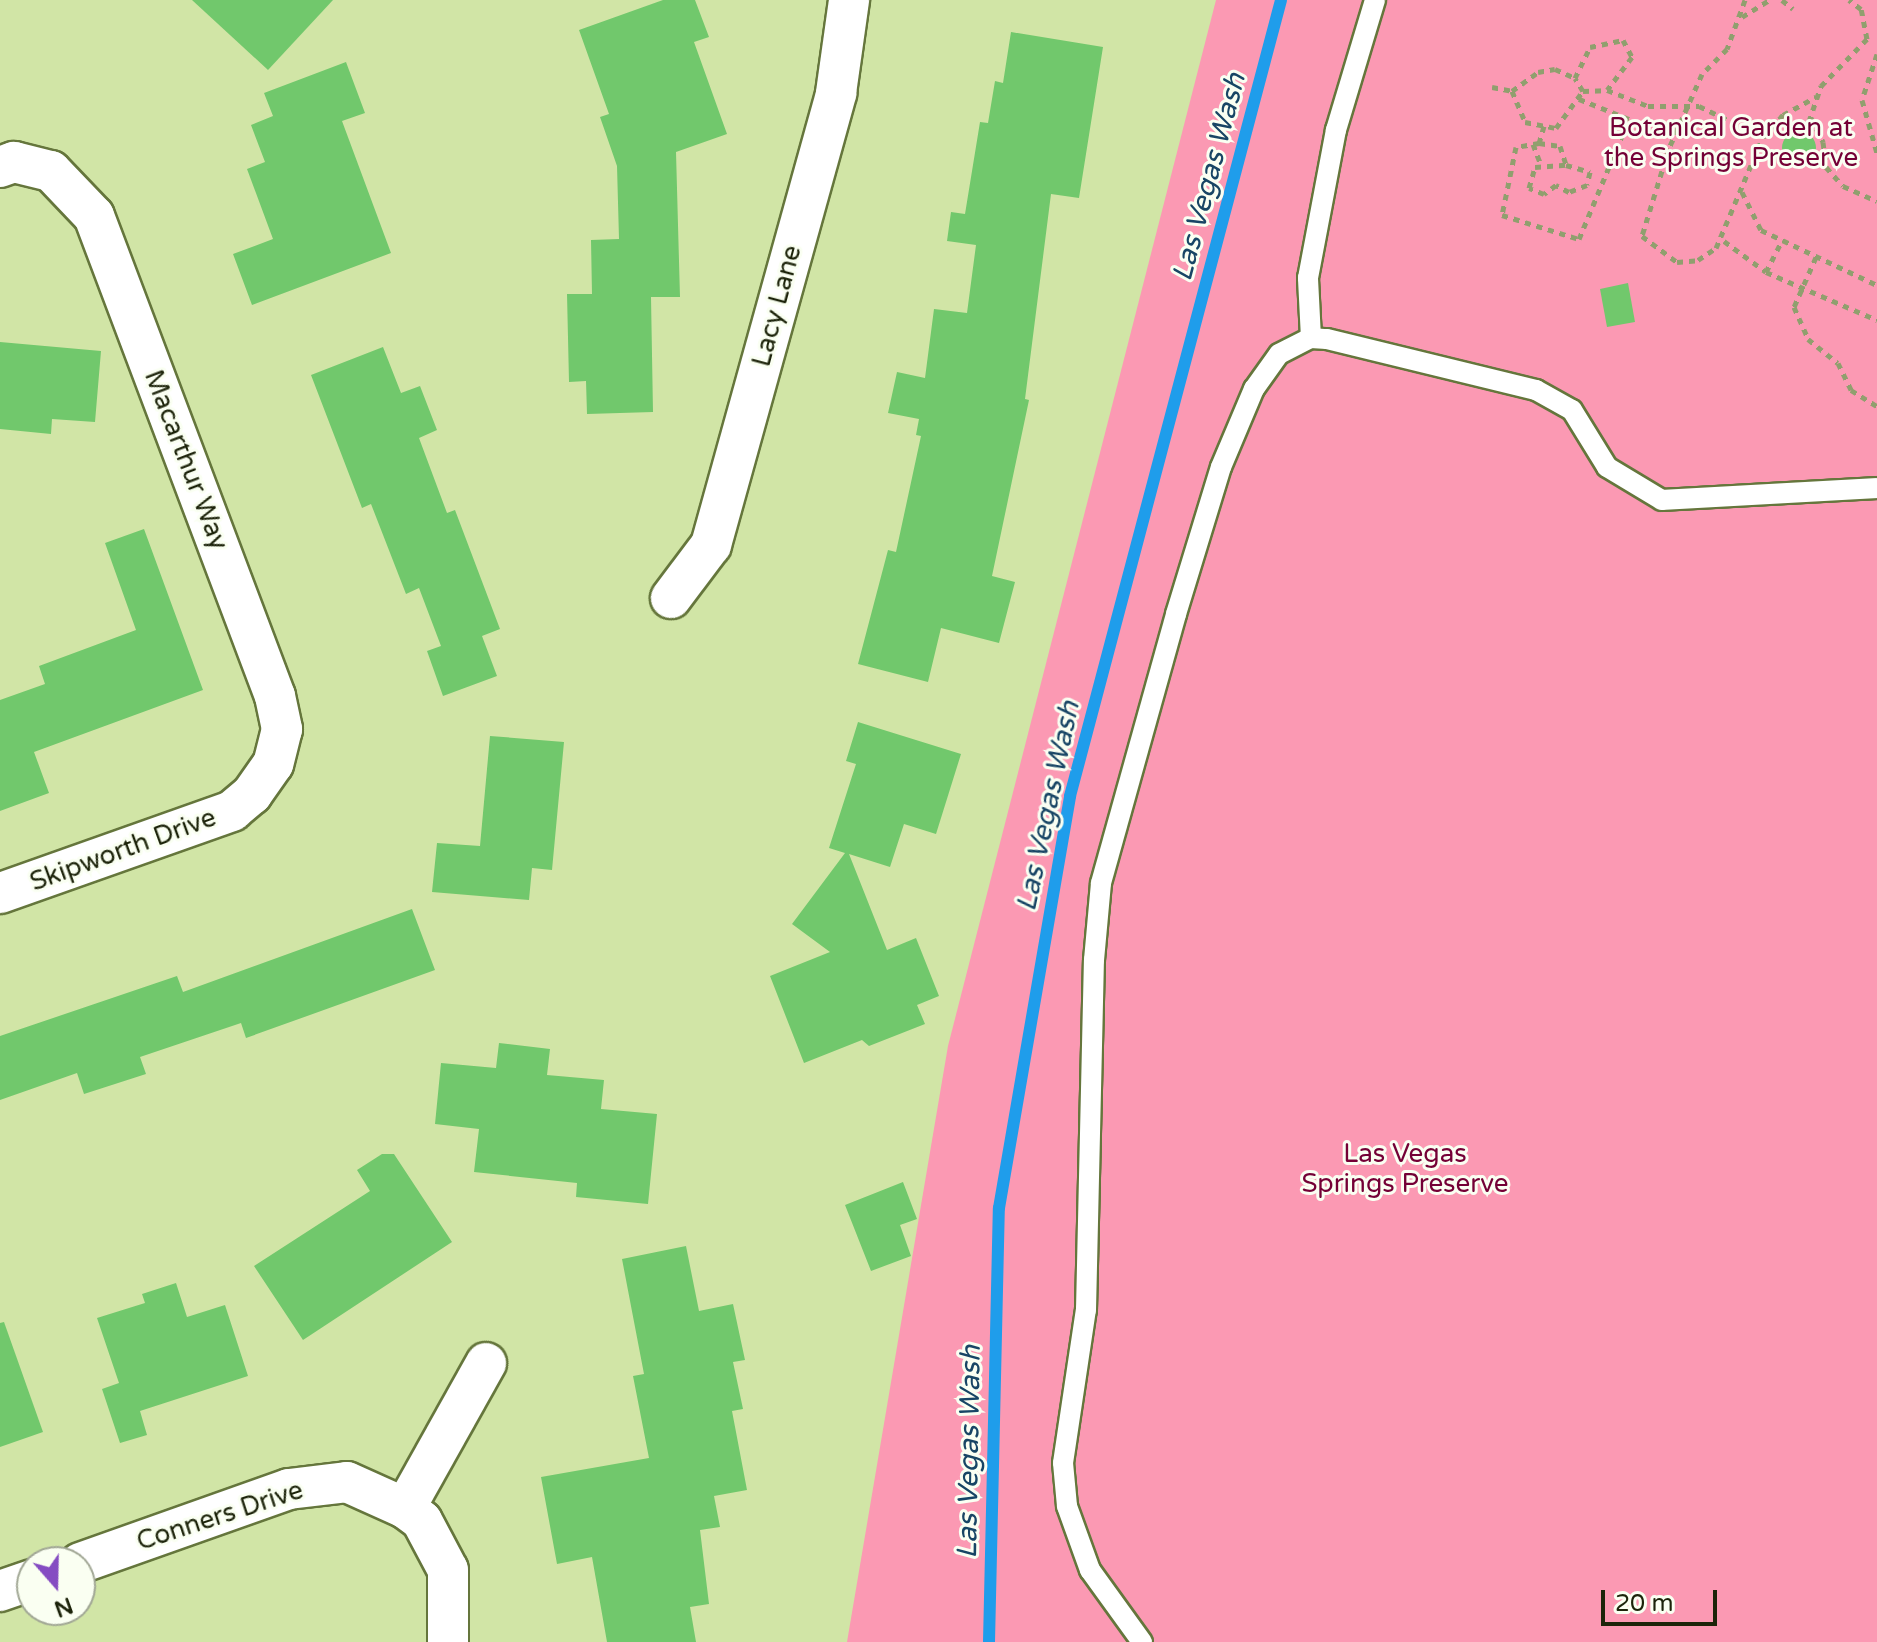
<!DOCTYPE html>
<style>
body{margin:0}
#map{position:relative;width:1877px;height:1642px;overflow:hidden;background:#d1e5a6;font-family:"Varela Round",sans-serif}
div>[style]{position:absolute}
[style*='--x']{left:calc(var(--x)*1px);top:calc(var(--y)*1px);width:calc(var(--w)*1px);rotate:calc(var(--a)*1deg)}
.green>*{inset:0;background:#fb99b3}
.stream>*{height:12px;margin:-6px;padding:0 6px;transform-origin:6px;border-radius:6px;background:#1f9deb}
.building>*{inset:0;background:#71c86c}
.round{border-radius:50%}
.path>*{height:5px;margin-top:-2.5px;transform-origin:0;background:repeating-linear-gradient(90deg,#909f6e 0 6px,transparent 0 12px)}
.roads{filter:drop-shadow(2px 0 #65763c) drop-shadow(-2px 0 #65763c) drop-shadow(0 2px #65763c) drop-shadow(0 -2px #65763c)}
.service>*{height:20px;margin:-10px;padding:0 10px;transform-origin:10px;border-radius:10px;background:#fff}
.minor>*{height:40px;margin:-20px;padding:0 20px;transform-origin:20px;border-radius:20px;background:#fff}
span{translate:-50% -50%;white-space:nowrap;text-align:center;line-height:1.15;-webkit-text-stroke:6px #fafff2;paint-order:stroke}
.park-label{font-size:26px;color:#740036}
.street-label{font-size:26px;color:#1c230a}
.water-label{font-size:28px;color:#184565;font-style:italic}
.north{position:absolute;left:16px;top:1546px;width:80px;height:80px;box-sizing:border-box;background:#fafff2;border:2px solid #a1a795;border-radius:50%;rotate:160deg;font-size:22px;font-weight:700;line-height:32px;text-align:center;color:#1c230a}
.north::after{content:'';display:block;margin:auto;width:28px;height:36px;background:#854cc2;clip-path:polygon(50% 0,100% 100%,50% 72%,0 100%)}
.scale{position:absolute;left:1601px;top:1590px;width:116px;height:36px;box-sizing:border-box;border:4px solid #1c230a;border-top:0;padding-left:10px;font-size:24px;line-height:28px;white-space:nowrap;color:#1c230a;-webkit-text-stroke:6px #fafff2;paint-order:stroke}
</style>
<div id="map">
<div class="green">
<i style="clip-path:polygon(1216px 0,1877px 0,1877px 1642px,847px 1642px,948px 1046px)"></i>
</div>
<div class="stream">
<i style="--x:989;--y:1642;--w:434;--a:-88.7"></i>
<i style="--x:999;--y:1208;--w:418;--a:-80.2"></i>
<i style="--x:1070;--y:796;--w:823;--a:-75.15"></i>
</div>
<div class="building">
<i style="clip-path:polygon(192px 0,333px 0,268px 70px)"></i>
<i style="clip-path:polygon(663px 0,695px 0,709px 37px,694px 42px,727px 134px,676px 152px,680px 297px,651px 297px,653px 412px,587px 414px,586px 381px,569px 382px,567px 294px,592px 294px,591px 240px,619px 239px,617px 166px,600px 117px,609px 114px,579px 30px)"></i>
<i style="clip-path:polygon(1011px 32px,1103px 47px,1079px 198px,1051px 194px,1025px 399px,1029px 400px,992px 576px,1015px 582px,999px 643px,941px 628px,928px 682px,858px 664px,888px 550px,896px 552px,921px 436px,916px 435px,919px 419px,888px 413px,897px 372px,925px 378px,934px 309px,967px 313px,976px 245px,947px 241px,951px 212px,965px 214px,980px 122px,988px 123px,995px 81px,1003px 83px)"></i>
<i style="clip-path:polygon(346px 62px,365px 113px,342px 121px,391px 253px,252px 305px,233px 254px,273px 239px,247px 169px,265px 162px,251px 125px,273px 116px,264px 93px)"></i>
<i class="round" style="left:1782px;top:131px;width:34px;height:34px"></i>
<i style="clip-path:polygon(1628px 283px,1635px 322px,1607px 327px,1600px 289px)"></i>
<i style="clip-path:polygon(0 342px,101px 351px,95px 422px,52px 419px,51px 434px,0 429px)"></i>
<i style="clip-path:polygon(383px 347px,401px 393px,420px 386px,437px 430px,419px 438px,447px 513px,455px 510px,500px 629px,482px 636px,497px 676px,443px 696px,427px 651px,441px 646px,419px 588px,406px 594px,371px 504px,362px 508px,311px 375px)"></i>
<i style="clip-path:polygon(144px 529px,203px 690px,34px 752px,49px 793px,0 811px,0 700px,45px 684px,39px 666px,136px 630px,105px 543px)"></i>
<i style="clip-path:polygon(858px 722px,961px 754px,936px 834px,904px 824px,890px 867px,849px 854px,887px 950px,916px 938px,939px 996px,917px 1005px,925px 1024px,869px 1046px,862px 1040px,804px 1063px,770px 976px,830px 952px,792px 924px,845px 853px,829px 848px,856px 764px,846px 761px)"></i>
<i style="clip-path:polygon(490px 736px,564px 742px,552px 870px,532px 868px,529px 900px,432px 892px,437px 843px,480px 846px)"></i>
<i style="clip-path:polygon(412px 909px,435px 970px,246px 1038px,241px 1023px,140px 1057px,146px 1074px,84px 1094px,77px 1073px,0 1100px,0 1036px,177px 976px,183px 992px)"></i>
<i style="clip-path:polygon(499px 1043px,550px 1049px,547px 1075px,604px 1080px,601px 1109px,657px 1114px,648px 1204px,576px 1197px,577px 1183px,474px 1172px,479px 1129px,435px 1124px,441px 1063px,496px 1068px)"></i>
<i style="clip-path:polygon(382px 1154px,394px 1154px,452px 1242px,303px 1340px,254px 1266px,370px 1191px,357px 1170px)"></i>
<i style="clip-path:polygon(903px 1182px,917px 1219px,900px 1225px,911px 1256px,871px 1271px,845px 1205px)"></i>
<i style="clip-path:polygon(686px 1246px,699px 1311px,733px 1304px,745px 1360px,733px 1362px,743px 1409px,732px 1411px,747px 1490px,714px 1496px,720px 1527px,700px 1530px,709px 1604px,690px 1607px,696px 1642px,607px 1642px,592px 1557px,557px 1564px,541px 1477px,649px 1458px,633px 1376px,644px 1374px,622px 1259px)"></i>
<i style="clip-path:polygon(176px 1283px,187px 1317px,225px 1305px,248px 1376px,140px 1411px,147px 1435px,120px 1443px,102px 1389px,119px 1383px,97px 1318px,145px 1303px,142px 1294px)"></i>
<i style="clip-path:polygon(4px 1322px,43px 1432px,0 1447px,0 1323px)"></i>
</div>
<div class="path">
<i style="--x:1745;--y:0;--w:52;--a:110.2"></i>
<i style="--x:1727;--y:49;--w:35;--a:135"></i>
<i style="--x:1702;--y:74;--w:81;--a:114"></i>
<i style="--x:1669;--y:148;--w:92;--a:107.1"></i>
<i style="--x:1642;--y:236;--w:44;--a:36.6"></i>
<i style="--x:1677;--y:262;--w:21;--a:-5"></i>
<i style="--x:1698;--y:260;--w:22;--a:-34"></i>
<i style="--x:1716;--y:248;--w:121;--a:-67.1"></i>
<i style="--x:1763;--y:137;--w:30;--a:-48"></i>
<i style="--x:1783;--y:115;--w:38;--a:-29"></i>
<i style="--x:1782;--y:0;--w:14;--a:39"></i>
<i style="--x:1742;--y:17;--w:32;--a:-32"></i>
<i style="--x:1877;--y:54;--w:48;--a:108.1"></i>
<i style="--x:1862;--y:100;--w:55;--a:74.2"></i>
<i style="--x:1492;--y:87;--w:20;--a:11"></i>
<i style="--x:1512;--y:91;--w:32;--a:-36"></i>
<i style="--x:1538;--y:72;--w:17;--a:-10"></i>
<i style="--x:1555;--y:69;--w:22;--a:24"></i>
<i style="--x:1575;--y:78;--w:34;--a:-64"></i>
<i style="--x:1590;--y:47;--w:34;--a:-12"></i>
<i style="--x:1623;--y:40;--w:19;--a:62"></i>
<i style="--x:1632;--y:57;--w:41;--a:127.1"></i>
<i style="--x:1607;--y:90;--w:44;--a:21.3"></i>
<i style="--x:1648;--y:106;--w:51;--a:0"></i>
<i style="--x:1699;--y:106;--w:71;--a:25.8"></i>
<i style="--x:1512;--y:91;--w:34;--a:67"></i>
<i style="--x:1525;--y:122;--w:32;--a:11"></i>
<i style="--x:1556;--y:128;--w:46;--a:-53.9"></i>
<i style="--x:1583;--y:91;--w:15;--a:-122"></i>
<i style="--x:1583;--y:91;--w:23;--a:-2"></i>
<i style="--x:1811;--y:118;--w:27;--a:63"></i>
<i style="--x:1823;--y:142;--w:25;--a:83"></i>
<i style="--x:1826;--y:167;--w:25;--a:48"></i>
<i style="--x:1843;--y:186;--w:37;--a:24"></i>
<i style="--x:1544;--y:126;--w:18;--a:106"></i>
<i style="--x:1539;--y:143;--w:21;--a:8"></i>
<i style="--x:1560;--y:146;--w:20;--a:72"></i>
<i style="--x:1566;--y:165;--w:25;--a:16"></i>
<i style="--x:1590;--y:172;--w:13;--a:103"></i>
<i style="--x:1587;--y:185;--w:19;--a:159"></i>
<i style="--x:1569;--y:192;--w:15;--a:-152"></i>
<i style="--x:1556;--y:185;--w:15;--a:143"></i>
<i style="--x:1544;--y:194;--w:16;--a:-158"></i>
<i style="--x:1529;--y:188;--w:22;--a:-74"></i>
<i style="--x:1535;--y:167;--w:31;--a:-4"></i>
<i style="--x:1805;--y:133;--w:50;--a:-71.2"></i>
<i style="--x:1821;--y:86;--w:66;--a:-45.6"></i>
<i style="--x:1867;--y:39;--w:31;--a:-101"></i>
<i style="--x:1861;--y:9;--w:15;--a:-143"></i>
<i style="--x:1539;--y:143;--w:23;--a:170"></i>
<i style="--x:1516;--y:147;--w:69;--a:101.6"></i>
<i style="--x:1502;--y:215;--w:81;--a:17.3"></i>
<i style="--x:1579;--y:239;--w:130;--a:-67.4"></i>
<i style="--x:1629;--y:119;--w:54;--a:-158.2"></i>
<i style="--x:1533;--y:144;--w:22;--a:69"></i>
<i style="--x:1742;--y:192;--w:42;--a:63.4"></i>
<i style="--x:1761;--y:230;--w:128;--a:25.4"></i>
<i style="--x:1724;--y:241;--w:52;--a:36.4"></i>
<i style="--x:1766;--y:272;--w:121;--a:23.4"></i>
<i style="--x:1816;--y:257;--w:55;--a:113.7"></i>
<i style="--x:1794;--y:307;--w:35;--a:66"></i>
<i style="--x:1808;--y:339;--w:38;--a:39"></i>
<i style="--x:1838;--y:363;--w:30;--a:64"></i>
<i style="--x:1851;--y:390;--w:31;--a:32"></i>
<i style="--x:1766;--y:272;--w:36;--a:-63"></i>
</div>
<div class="roads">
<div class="service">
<i style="--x:1311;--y:338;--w:60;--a:-92.9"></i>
<i style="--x:1308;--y:278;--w:151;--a:-79.3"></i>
<i style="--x:1336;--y:130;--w:136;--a:-73.3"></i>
<i style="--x:1142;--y:1642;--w:89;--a:-125.8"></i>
<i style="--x:1090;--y:1570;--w:68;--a:-109.8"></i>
<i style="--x:1067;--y:1506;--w:43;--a:-95.3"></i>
<i style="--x:1063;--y:1463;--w:155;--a:-81.5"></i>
<i style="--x:1086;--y:1310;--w:350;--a:-88.7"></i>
<i style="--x:1094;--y:960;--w:77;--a:-84.8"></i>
<i style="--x:1101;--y:883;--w:279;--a:-74.4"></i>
<i style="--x:1176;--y:614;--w:154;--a:-73"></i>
<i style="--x:1221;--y:467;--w:85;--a:-67.1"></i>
<i style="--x:1254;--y:389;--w:43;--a:-54.5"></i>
<i style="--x:1279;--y:354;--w:36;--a:-27"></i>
<i style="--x:1311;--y:338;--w:16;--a:4"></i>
<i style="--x:1327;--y:339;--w:215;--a:13.7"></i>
<i style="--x:1536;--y:390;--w:41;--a:29.1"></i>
<i style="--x:1572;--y:410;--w:67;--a:58.4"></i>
<i style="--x:1607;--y:467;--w:64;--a:31"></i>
<i style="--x:1662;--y:500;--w:215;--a:-3.2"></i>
</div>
<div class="minor">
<i style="--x:0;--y:167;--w:15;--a:-20"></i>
<i style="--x:14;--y:162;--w:38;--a:14"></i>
<i style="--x:51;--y:171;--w:62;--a:46.3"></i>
<i style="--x:94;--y:216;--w:513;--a:69.34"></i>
<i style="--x:275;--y:696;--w:34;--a:78"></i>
<i style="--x:282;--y:729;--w:36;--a:104"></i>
<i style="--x:273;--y:764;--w:37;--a:125"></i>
<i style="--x:252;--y:794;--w:26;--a:140"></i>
<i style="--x:232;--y:811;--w:246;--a:160.5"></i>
<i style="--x:671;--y:598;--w:66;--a:-53"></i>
<i style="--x:711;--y:545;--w:469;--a:-74.5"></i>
<i style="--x:836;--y:93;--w:94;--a:-82"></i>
<i style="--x:405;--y:1508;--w:166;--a:-60.8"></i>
<i style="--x:80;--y:1563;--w:222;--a:-19.5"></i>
<i style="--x:289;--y:1489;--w:58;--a:-6.9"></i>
<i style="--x:347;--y:1482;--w:64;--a:24.1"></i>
<i style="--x:405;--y:1508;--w:21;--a:37"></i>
<i style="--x:422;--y:1521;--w:55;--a:62"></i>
<i style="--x:448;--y:1570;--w:72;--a:90"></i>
<i style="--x:0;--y:1591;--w:34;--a:-19"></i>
</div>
</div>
<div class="park-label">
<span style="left:1731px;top:143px">Botanical Garden at<br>the Springs Preserve</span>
<span style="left:1405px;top:1169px">Las Vegas<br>Springs Preserve</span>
</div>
<div class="street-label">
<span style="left:777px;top:306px;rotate:-75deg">Lacy Lane</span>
<span style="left:186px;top:460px;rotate:69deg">Macarthur Way</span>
<span style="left:123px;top:850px;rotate:-20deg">Skipworth Drive</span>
<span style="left:220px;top:1516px;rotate:-18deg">Conners Drive</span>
</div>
<div class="water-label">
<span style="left:1209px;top:177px;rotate:-75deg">Las Vegas Wash</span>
<span style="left:1048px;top:806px;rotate:-78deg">Las Vegas Wash</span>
<span style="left:969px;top:1452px;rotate:-89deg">Las Vegas Wash</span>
</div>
<div class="north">N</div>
<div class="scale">20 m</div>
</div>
